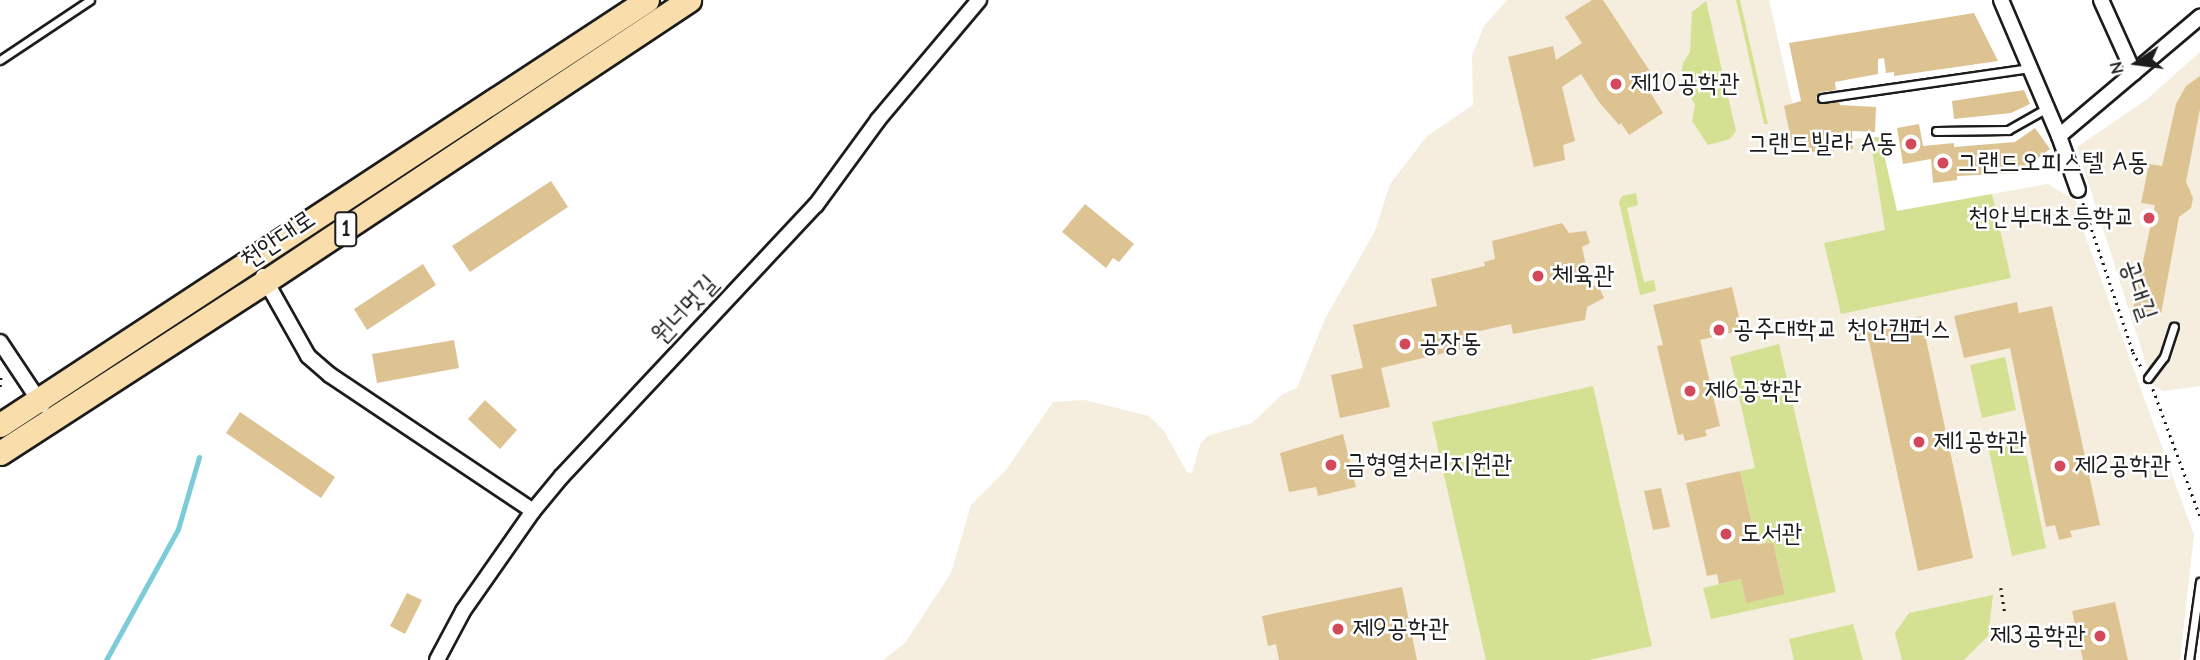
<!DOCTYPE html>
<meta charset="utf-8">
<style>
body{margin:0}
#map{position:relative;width:2200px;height:660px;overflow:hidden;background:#fff;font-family:"Comic Neue","Poor Story",sans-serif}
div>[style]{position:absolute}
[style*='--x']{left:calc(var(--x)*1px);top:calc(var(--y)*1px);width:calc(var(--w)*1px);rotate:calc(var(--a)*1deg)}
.built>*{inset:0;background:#f5edde}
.green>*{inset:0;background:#d4e193}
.stream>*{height:5px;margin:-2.5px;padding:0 2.5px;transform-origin:2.5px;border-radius:2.5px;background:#7ccbd9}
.building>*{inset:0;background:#ddc392}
.path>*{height:2.5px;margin-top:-1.25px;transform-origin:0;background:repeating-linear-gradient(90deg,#1c1c1c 0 2px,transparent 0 7px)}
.roads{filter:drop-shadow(2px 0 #1c1c1c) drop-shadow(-2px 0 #1c1c1c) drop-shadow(0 2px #1c1c1c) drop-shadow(0 -2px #1c1c1c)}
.service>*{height:7px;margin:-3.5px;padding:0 3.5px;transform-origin:3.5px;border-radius:3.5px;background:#fff}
.minor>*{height:14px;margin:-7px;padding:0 7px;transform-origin:7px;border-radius:7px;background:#fff}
.primary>*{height:23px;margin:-11.5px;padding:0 11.5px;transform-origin:11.5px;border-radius:11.5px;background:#f9deab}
.dots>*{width:19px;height:19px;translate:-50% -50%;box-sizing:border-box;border:4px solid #fff;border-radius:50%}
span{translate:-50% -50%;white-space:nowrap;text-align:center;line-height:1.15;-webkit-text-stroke:5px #fff;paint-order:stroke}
.shield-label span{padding:2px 5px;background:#fff;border:2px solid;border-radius:5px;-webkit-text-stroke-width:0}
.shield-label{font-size:24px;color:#1c1c1c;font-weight:700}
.poi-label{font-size:26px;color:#1c1c1c}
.left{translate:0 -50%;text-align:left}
.right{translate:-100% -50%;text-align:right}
.street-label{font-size:26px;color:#1c1c1c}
.north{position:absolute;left:2102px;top:28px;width:70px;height:70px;-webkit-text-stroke:5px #fff;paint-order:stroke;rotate:257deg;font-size:19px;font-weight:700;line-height:28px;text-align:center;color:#1c1c1c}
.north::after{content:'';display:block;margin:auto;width:24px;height:32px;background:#1c1c1c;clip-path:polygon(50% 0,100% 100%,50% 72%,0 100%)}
</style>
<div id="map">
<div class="built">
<i style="clip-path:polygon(1507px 0,1769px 0,1801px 142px,1880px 137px,1897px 211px,2048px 184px,2076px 201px,2086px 238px,2194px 535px,2180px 660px,883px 660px,905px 643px,951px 573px,971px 505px,1006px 470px,1053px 402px,1085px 400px,1149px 416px,1164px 431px,1187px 472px,1192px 473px,1200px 445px,1207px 436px,1252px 423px,1283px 394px,1297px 388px,1325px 319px,1375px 231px,1390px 184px,1427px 136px,1473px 105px,1472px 56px,1484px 26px)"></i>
<i style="clip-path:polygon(2200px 52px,2200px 386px,2163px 391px,2154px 385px,2149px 373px,2077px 147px,2146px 100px)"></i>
</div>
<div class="green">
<i style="clip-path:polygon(1736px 0,1740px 0,1768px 124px,1764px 124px)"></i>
<i style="clip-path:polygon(1706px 1px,1736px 131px,1730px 139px,1708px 145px,1692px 121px,1695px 105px,1681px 76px,1683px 63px,1690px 52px,1692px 12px)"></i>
<i style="clip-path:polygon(1870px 137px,1880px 137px,1897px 211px,1992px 194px,2011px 278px,1841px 314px,1824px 243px,1885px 230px)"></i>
<i style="clip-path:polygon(1636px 193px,1638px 205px,1627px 208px,1644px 282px,1654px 280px,1656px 291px,1640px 295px,1619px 202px,1622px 196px)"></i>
<i style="clip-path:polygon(1779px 344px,1836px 592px,1711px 619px,1703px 588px,1741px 579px,1746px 602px,1785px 593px,1773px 542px,1757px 545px,1753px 527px,1740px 471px,1755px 468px,1730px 357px)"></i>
<i style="clip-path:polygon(2005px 357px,2016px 410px,1982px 418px,1970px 365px)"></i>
<i style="clip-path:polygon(1593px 386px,1652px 646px,1589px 660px,1486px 660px,1432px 422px)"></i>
<i style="clip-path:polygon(2021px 430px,2046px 548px,2012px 556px,1986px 437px)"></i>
<i style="clip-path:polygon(1993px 595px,1988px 636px,1964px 660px,1902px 660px,1895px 633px,1909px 613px)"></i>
<i style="clip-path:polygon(1853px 624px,1863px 660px,1794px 660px,1789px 639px)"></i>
</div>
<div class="stream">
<i style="--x:106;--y:660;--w:149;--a:-61.2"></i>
<i style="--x:178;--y:529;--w:75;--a:-73.7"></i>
</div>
<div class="building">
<i style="clip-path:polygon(1592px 0,1603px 0,1651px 73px,1642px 79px,1663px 113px,1629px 135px,1621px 123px,1619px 125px,1599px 102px,1581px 74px,1562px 87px,1575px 141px,1563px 145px,1565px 160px,1534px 167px,1508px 57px,1553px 46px,1556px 60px,1582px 43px,1565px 17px)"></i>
<i style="clip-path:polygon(1974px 13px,1998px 61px,1894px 76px,1894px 72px,1886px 73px,1884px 58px,1878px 59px,1878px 74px,1835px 82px,1836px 90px,1820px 92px,1816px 98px,1820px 104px,1839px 102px,1840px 105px,1876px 107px,1875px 132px,1852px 131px,1853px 149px,1794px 153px,1784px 106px,1801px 101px,1789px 43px)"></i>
<i style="clip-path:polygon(2200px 76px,2200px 109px,2186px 182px,2193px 198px,2191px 208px,2179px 217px,2161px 314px,2133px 309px,2155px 205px,2141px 203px,2149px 164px,2162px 166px,2176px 104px,2186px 86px)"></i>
<i style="clip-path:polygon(2024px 90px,2030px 104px,2011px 113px,1954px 119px,1952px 101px)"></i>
<i style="clip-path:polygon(1919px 124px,1923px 146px,1954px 143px,1954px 147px,2015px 142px,2035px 128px,2050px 149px,2018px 173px,1957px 176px,1957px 180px,1933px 183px,1931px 159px,1903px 164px,1897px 128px)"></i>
<i style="clip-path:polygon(551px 181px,568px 207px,470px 272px,452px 246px)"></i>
<i style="clip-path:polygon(1085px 204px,1134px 244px,1119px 262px,1113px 258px,1106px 268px,1062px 232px)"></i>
<i style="clip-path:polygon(1562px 223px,1569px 233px,1586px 231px,1590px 243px,1582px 247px,1590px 285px,1599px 287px,1604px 298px,1587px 307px,1585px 320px,1513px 334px,1511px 324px,1471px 333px,1474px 346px,1381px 368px,1390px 407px,1340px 418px,1331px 375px,1363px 368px,1353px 325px,1437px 306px,1431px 279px,1485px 266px,1484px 262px,1495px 259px,1492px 241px)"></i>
<i style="clip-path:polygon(423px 264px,436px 285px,367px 330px,354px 309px)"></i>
<i style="clip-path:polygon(1732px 287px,1742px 330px,1700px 340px,1720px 426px,1705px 430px,1707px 436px,1685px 441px,1683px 434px,1678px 435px,1657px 346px,1663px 345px,1653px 305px)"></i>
<i style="clip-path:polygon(2017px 302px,2019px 313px,2052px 306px,2100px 525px,2070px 531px,2072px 537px,2059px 540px,2055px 525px,2046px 527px,2010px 348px,1964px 358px,1954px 316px)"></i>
<i style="clip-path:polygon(1921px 316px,1973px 558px,1918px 571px,1869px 341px,1860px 343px,1857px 330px)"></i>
<i style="clip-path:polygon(454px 340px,459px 368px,377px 383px,372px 354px)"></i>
<i style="clip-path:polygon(485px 400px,517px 430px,500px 449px,468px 419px)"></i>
<i style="clip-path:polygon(240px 412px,335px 477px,321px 498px,226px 433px)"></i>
<i style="clip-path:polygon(1343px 434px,1356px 487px,1318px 496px,1316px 487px,1289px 492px,1280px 453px)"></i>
<i style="clip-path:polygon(1740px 471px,1757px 545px,1773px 542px,1785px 594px,1746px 603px,1741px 579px,1719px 584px,1717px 574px,1707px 576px,1686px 483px)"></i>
<i style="clip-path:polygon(1661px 488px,1670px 527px,1653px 530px,1644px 491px)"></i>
<i style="clip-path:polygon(1402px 587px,1417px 660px,1279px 660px,1276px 644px,1268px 646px,1262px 616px)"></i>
<i style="clip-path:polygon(407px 593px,422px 600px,405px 634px,390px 626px)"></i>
<i style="clip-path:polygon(2115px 602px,2128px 660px,2083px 660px,2072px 611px)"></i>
</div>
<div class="path">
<i style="--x:2083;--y:203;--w:157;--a:71.4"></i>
<i style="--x:2133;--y:352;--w:18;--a:61"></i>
<i style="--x:0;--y:387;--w:13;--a:-86"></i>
<i style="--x:2153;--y:389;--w:135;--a:69.7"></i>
<i style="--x:2001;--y:588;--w:24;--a:81"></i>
</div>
<div class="roads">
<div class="service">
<i style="--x:0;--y:60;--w:108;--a:-33.7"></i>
<i style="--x:1822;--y:98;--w:210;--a:-8.2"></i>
<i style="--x:1936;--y:131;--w:72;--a:-0.8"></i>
<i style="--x:2008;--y:130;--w:45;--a:-29.4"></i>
<i style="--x:2148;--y:378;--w:26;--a:-53"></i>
<i style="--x:2164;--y:357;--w:32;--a:-72"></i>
<i style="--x:2189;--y:660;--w:79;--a:-82"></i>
</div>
<div class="minor">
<i style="--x:2001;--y:0;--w:148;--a:66.9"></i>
<i style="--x:2059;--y:136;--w:57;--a:70.6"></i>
<i style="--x:2101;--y:0;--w:80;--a:65.7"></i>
<i style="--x:2059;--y:136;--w:185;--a:-40.2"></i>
<i style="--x:263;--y:276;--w:92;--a:60.6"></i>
<i style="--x:308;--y:356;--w:29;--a:41"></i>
<i style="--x:330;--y:375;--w:244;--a:33.8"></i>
<i style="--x:0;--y:342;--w:76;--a:56.3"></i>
<i style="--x:437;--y:660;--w:55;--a:-62"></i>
<i style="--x:463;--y:611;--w:122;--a:-55"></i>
<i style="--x:533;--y:511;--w:45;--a:-50.4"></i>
<i style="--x:562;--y:476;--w:371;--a:-46.9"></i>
<i style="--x:816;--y:205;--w:105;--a:-53.9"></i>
<i style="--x:878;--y:120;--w:157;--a:-49.9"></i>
</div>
<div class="primary">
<i style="--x:0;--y:425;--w:774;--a:-33.3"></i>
<i style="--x:0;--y:453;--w:317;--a:-32.9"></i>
<i style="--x:266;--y:281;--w:508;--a:-33.6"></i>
</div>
</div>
<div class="dots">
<i style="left:1616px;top:84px;background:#d1495b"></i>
<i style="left:1911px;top:144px;background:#d1495b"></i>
<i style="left:1943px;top:163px;background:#d1495b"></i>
<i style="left:2149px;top:218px;background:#d1495b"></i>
<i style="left:1538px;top:276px;background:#d1495b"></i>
<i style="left:1719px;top:330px;background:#d1495b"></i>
<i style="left:1405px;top:344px;background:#d1495b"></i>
<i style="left:1690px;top:391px;background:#d1495b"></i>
<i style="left:1919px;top:442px;background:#d1495b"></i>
<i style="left:1331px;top:465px;background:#d1495b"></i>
<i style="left:2060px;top:466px;background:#d1495b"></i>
<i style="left:1726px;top:534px;background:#d1495b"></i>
<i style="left:1338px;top:629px;background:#d1495b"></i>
<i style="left:2100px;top:636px;background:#d1495b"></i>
</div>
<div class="shield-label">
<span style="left:346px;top:229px">1</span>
</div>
<div class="poi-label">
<span class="left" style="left:1630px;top:84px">제10공학관</span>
<span class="right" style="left:1897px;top:144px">그랜드빌라 A동</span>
<span class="left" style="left:1957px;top:163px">그랜드오피스텔 A동</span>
<span class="right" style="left:2135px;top:218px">천안부대초등학교</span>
<span class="left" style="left:1552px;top:276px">체육관</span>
<span class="left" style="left:1733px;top:330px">공주대학교 천안캠퍼스</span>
<span class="left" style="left:1419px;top:344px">공장동</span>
<span class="left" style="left:1704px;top:391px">제6공학관</span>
<span class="left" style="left:1933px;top:442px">제1공학관</span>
<span class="left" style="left:1345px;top:465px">금형열처리지원관</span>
<span class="left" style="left:2074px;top:466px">제2공학관</span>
<span class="left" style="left:1740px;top:534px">도서관</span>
<span class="left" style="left:1352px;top:629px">제9공학관</span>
<span class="right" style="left:2086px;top:636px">제3공학관</span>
</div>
<div class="street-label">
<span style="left:278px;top:240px;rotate:-34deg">천안대로</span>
<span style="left:2138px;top:290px;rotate:71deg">공대길</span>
<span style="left:685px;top:310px;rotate:-47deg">원너멋길</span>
</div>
<div class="north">N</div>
</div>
